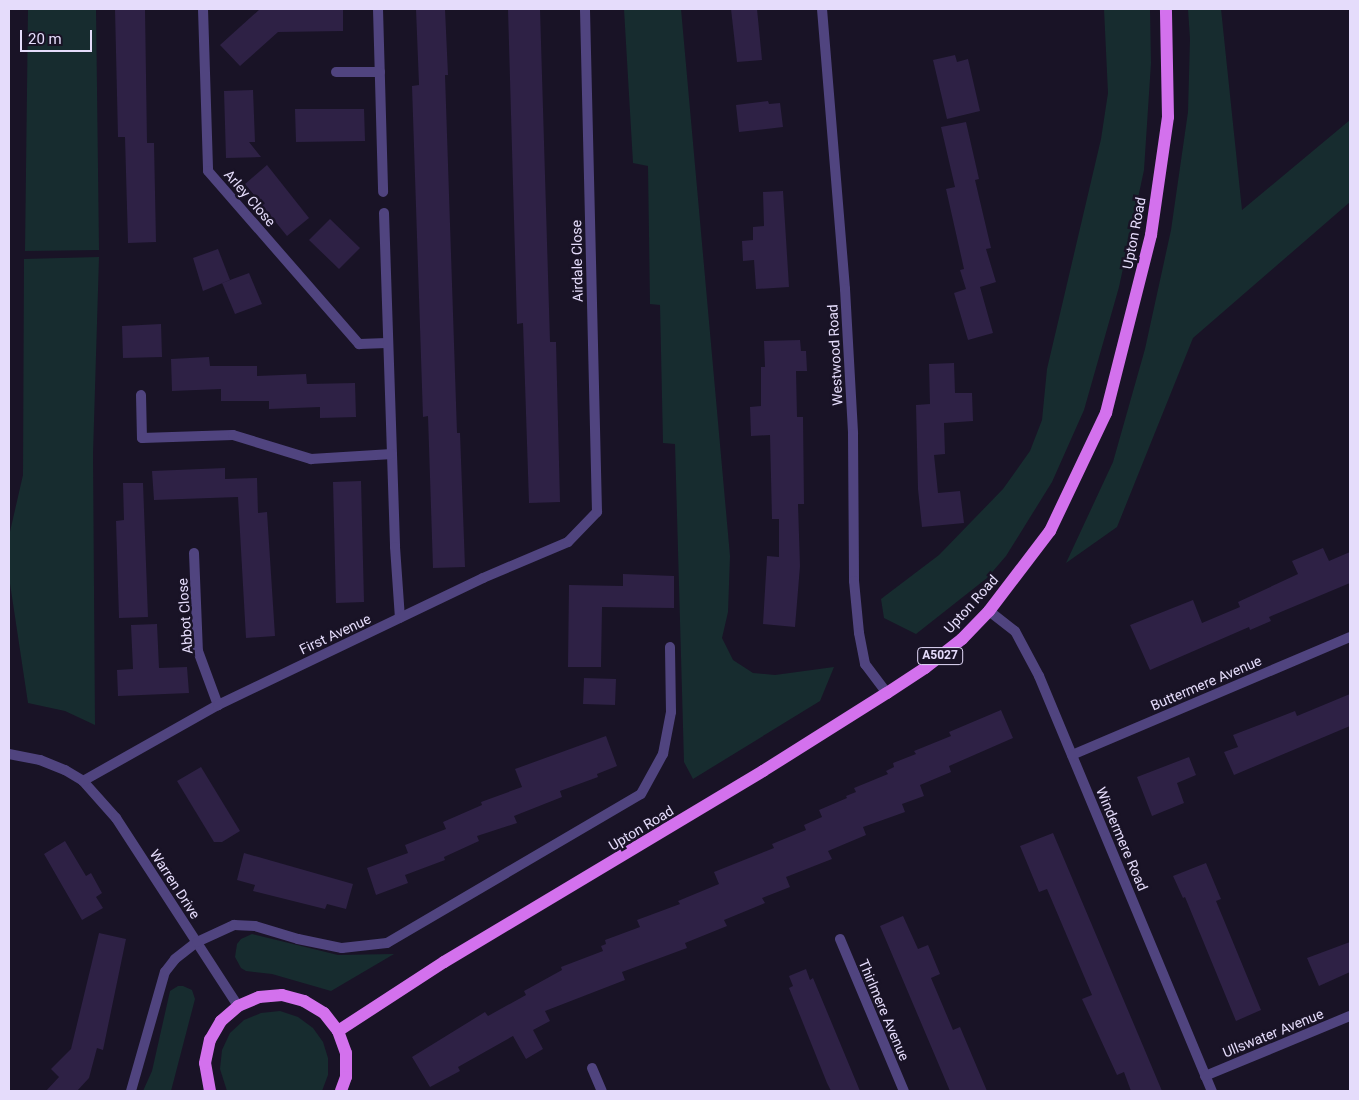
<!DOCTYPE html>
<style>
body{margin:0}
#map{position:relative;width:1359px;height:1100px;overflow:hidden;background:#191326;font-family:Roboto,sans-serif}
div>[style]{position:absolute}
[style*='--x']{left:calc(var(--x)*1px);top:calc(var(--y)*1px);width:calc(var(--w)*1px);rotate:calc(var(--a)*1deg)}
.green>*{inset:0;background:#172c2f}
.building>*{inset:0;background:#2e2145}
.minor>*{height:10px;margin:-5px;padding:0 5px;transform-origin:5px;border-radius:5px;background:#50447f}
.primary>*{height:12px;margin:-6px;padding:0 6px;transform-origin:6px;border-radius:6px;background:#d371ed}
span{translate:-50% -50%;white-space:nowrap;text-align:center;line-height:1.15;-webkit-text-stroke:5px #191326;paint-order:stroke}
.shield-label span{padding:1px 4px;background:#191326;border:1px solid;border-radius:4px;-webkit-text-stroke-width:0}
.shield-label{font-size:12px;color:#e5dcfb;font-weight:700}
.street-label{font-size:14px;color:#e5dcfb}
.frame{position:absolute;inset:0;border:10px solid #e5dcfb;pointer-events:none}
.scale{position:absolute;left:20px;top:30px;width:72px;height:22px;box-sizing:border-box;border:2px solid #e5dcfb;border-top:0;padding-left:6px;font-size:15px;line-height:18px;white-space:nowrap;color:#e5dcfb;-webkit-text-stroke:4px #191326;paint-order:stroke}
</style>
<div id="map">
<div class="green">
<i style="clip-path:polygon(28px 9px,96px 9px,99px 250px,25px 251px)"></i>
<i style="clip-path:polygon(624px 9px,681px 9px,730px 556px,728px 612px,722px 638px,733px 660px,753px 673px,775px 675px,834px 667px,820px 701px,693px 779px,684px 762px,675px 444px,663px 443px,660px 305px,650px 304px,648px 166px,633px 163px)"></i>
<i style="clip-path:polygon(1104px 9px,1150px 9px,1151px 63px,1144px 170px,1119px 287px,1084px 410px,1052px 482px,1006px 556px,987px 578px,916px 634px,884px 618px,881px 599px,939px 555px,1003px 489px,1030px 451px,1042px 420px,1047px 369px,1101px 139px,1108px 93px)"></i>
<i style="clip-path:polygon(1188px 9px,1221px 9px,1242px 210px,1350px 120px,1350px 202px,1193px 338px,1117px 527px,1066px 563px,1113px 462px,1145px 349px,1171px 230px,1188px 112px,1190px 39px)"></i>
<i style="clip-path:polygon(99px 257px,93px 454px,95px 725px,65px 711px,28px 703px,9px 577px,9px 536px,23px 475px,24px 259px)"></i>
<i style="clip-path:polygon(252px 934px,338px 955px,394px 954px,331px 991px,272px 974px,246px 971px,241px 968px,235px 957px,237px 944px,241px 939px)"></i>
<i style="clip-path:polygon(178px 986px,183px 986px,192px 990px,195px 999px,171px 1091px,143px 1091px,152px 1071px,170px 991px)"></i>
<i style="clip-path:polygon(280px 1011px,298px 1017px,313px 1028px,323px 1042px,328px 1058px,328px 1075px,322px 1091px,227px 1091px,220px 1069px,222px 1050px,230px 1033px,244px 1020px,261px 1013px)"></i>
</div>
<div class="building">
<i style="clip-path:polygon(115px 9px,145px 9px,147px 143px,154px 143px,156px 242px,128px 243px,125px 137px,118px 137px)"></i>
<i style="clip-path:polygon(260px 9px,343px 9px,343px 31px,278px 32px,240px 66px,220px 45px)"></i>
<i style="clip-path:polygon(416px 9px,445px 9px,448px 75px,445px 75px,457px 433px,460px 433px,465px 567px,433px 568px,428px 416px,423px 417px,412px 86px,419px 85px)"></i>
<i style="clip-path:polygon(508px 9px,540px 9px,550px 342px,556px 342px,560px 502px,529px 503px,523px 323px,517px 324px)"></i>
<i style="clip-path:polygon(731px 9px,757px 9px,762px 60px,737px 62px)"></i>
<i style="clip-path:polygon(955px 55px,957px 62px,968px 59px,980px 111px,947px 119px,933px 60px)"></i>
<i style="clip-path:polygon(253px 90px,255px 142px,249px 142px,261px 157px,226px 158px,224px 91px)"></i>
<i style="clip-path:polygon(768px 101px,769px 104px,780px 103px,783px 127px,739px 132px,736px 105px)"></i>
<i style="clip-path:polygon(295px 109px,364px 109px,365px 141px,296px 142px)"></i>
<i style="clip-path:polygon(966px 122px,979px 179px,975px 180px,991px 248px,986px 249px,996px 282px,980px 287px,993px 333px,968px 340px,954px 293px,966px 289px,960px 270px,964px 269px,946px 189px,955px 187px,941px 127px)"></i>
<i style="clip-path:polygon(267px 165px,309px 218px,287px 236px,245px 184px)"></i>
<i style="clip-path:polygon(783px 191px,789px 287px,756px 289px,754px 260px,743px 261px,742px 241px,753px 240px,753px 227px,764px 226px,763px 192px)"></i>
<i style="clip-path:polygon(330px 219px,360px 248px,339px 269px,309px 240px)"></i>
<i style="clip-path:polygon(218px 249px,230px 280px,203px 291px,193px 258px)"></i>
<i style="clip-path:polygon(249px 273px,262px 304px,235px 314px,222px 283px)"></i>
<i style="clip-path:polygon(161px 324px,162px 357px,123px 358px,122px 326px)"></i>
<i style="clip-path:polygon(800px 340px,801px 351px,806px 351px,807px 371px,796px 371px,797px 417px,803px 417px,804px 504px,798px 504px,800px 566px,795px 627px,763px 624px,767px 556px,779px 557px,779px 519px,772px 519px,770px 435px,751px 436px,750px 407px,761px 406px,761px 367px,765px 367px,764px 341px)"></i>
<i style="clip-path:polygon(209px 357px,210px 366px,257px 366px,257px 376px,306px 374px,307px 384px,355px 383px,356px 417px,320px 418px,320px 407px,269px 409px,269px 401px,221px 401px,221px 389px,172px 391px,171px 359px)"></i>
<i style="clip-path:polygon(954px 363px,955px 393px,972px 393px,973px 421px,944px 423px,945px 454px,934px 455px,938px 493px,960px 491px,964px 523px,922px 527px,918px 489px,916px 405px,930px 404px,929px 364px)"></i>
<i style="clip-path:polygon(225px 468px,225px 479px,257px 478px,258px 513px,267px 512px,275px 636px,246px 638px,238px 497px,154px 500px,152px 471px)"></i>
<i style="clip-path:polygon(361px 481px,364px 602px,336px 603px,333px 482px)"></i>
<i style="clip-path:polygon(123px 483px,143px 483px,148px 617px,119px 618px,116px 521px,124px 520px)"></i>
<i style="clip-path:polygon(1323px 548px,1329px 561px,1350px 552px,1350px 583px,1269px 617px,1271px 621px,1250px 630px,1249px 627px,1150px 670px,1130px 625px,1193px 600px,1202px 623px,1240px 607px,1238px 602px,1298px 574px,1292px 561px)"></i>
<i style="clip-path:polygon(623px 574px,674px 576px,674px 608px,602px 607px,601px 667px,568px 667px,569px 585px,623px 586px)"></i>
<i style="clip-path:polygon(157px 624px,159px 668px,187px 667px,189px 693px,118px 696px,117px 670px,133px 669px,131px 625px)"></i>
<i style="clip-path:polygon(584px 678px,616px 679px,615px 705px,583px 704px)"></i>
<i style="clip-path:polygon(1350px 694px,1350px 726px,1234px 775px,1224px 752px,1238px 747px,1233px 735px,1295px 711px,1297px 716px)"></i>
<i style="clip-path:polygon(1001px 710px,1013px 738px,949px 766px,951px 772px,920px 785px,924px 796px,902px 804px,905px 812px,863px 827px,866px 835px,828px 851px,832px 859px,786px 877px,790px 887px,762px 898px,765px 903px,724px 920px,727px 926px,685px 943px,687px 948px,622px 972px,625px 980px,545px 1011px,550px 1021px,533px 1030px,543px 1049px,526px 1059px,513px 1036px,458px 1067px,460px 1071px,430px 1087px,412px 1057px,485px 1012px,488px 1016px,526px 995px,524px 991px,562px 970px,561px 967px,603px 951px,601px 946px,606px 944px,605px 940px,640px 927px,637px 920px,680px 904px,678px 901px,719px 884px,714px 872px,774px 848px,772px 844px,806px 830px,804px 825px,822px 817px,819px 810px,847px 798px,846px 796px,856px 792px,854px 788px,888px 774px,886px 771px,894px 767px,893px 763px,916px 754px,914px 751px,951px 736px,949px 732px)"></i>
<i style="clip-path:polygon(606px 736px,617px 766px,597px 774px,598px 777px,560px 791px,562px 797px,514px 816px,517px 823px,477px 836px,479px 841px,444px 857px,445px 860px,405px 875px,408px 883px,376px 895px,367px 868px,408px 853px,405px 845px,446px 829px,443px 822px,482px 805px,481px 802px,522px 787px,515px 769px)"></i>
<i style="clip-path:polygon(1189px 757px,1196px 775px,1177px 783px,1184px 803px,1152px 816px,1137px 777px)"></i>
<i style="clip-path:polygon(201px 767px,240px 831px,222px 842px,214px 842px,177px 781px)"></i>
<i style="clip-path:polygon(1053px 833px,1138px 1034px,1162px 1091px,1131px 1091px,1124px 1072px,1117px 1075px,1082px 999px,1092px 995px,1047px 889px,1039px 892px,1020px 846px)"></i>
<i style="clip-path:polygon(65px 841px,86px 876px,91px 873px,102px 893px,96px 897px,103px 908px,82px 920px,44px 854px)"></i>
<i style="clip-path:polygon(244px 853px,353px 884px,346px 909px,327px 904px,325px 909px,253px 891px,255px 885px,237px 880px)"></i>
<i style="clip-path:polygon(1206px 863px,1221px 899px,1216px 901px,1261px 1010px,1236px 1021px,1185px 897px,1183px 898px,1173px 876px)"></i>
<i style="clip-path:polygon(903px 916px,918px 949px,928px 945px,940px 974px,931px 978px,953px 1030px,960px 1027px,987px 1091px,950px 1091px,880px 926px)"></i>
<i style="clip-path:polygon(99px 933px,126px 939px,103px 1050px,97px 1048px,89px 1078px,77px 1091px,46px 1091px,59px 1077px,51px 1069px,71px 1049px)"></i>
<i style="clip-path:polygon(1350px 942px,1350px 972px,1319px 986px,1307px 958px)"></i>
<i style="clip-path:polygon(806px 969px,810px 980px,813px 978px,860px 1091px,831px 1091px,827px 1083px,789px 988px,793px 986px,789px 976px)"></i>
</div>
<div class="minor">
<i style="--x:203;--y:9;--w:162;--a:88.2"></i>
<i style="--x:208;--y:171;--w:230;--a:48.9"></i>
<i style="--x:359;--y:344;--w:28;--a:-2"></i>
<i style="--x:378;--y:9;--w:183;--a:88.4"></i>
<i style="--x:822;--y:9;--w:281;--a:85.3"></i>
<i style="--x:845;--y:289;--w:145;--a:86.8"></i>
<i style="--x:853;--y:434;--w:147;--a:89.6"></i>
<i style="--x:854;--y:581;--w:52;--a:84.5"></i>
<i style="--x:859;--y:633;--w:32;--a:79"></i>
<i style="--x:865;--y:664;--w:36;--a:53"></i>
<i style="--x:336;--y:72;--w:44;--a:0"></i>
<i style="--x:384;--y:213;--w:334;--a:88.1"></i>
<i style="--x:395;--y:547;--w:71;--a:86"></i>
<i style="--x:141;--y:395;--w:43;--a:88.7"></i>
<i style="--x:142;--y:438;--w:91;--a:-1.9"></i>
<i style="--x:233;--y:435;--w:82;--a:17.1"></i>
<i style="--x:311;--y:459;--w:81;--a:-3.5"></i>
<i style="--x:194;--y:553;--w:98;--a:87.7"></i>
<i style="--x:198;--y:651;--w:58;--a:69.7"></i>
<i style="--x:989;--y:611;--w:33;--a:38"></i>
<i style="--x:1015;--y:631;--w:51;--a:61.9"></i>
<i style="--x:1039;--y:676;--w:450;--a:67.4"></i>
<i style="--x:9;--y:754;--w:32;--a:11"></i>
<i style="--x:40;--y:760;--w:27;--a:22"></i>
<i style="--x:65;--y:770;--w:21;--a:31"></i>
<i style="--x:83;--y:781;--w:50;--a:48.3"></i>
<i style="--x:116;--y:818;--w:224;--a:57"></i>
<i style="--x:1072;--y:755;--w:302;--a:-23"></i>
<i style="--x:83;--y:781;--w:155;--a:-29.4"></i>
<i style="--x:218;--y:705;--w:294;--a:-25.6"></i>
<i style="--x:483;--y:578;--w:92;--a:-23"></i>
<i style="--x:568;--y:542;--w:42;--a:-46"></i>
<i style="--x:597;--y:512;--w:503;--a:-91.37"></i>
<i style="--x:840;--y:939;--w:165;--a:67.2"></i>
<i style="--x:592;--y:1068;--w:25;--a:67"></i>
<i style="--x:1205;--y:1076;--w:157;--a:-22.5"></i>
<i style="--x:131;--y:1091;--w:124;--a:-74.1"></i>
<i style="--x:165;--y:972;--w:16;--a:-52"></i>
<i style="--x:175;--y:959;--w:28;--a:-38"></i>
<i style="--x:197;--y:942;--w:41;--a:-24.7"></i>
<i style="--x:234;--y:925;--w:21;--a:3"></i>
<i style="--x:255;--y:926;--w:45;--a:16.8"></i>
<i style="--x:298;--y:939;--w:45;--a:11.6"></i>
<i style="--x:342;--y:948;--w:45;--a:-6.3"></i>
<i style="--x:387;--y:943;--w:294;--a:-30.4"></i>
<i style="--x:641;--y:794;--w:46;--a:-61.2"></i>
<i style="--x:663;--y:754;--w:43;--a:-79.2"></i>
<i style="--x:671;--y:712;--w:65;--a:-90.9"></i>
</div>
<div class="primary">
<i style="--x:338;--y:1031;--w:126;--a:-33.1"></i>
<i style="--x:444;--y:962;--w:372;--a:-30.9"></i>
<i style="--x:763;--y:771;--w:146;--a:-32.2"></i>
<i style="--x:887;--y:693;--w:45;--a:-33.3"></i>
<i style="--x:925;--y:668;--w:47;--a:-38.1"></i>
<i style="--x:962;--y:639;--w:39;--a:-46"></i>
<i style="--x:989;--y:611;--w:101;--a:-52.7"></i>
<i style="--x:1050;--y:531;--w:131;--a:-64.6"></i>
<i style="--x:1106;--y:413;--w:184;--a:-75.8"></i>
<i style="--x:1151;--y:235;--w:119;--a:-81.8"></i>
<i style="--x:1168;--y:117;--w:108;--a:-91.1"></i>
<i style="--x:210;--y:1091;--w:28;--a:-100"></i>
<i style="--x:205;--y:1063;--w:24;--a:-78"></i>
<i style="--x:210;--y:1040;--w:22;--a:-60"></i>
<i style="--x:221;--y:1021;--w:23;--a:-41"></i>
<i style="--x:238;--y:1006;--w:23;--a:-23"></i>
<i style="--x:259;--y:997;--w:23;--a:-5"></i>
<i style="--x:282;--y:995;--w:23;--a:15"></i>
<i style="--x:304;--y:1001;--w:23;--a:31"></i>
<i style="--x:324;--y:1013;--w:23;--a:52"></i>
<i style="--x:338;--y:1031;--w:23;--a:70"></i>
<i style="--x:346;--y:1053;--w:24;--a:90"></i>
<i style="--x:346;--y:1077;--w:15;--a:110"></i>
</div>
<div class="shield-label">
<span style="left:940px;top:656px">A5027</span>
</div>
<div class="street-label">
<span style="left:250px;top:198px;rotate:49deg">Arley Close</span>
<span style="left:1134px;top:233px;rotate:-79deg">Upton Road</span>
<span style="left:577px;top:261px;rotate:-91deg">Airdale Close</span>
<span style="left:835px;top:355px;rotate:-93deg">Westwood Road</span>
<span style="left:971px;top:604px;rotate:-48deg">Upton Road</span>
<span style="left:185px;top:616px;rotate:-94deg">Abbot Close</span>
<span style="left:335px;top:634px;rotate:-25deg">First Avenue</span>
<span style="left:1206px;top:683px;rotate:-23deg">Buttermere Avenue</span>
<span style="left:641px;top:828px;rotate:-31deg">Upton Road</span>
<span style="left:1122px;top:839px;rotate:67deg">Windermere Road</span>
<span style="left:175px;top:884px;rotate:57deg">Warren Drive</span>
<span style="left:884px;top:1010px;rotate:67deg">Thirlmere Avenue</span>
<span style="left:1273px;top:1033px;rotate:-22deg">Ullswater Avenue</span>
</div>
<div class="frame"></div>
<div class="scale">20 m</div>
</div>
